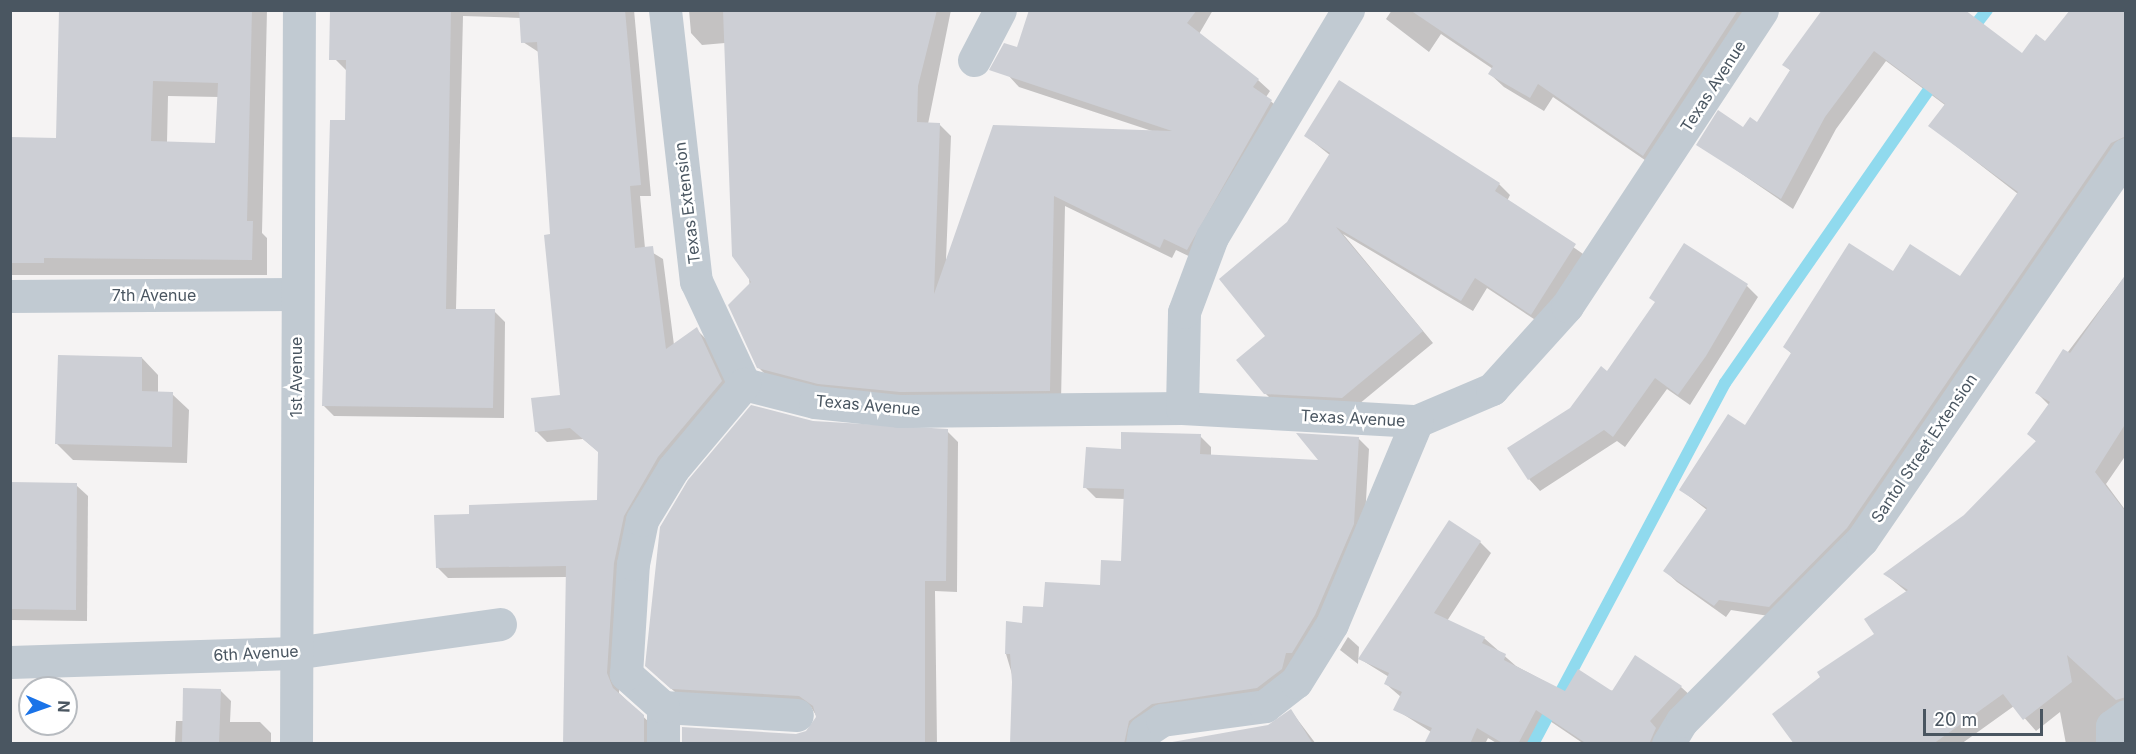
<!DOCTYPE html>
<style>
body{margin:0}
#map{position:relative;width:2136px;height:754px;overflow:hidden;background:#f5f3f3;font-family:Inter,sans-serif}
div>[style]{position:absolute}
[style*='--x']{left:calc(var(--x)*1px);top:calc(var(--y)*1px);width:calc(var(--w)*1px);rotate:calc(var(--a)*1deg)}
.shadow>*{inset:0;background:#0003}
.stream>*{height:12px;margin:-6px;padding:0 6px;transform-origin:6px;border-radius:6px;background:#90daee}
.building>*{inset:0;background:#cdcfd5}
.minor>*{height:33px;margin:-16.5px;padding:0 16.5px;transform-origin:16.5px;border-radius:16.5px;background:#c1cad2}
span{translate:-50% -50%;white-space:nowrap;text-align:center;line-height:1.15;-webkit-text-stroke:5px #fff;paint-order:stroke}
.street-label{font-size:16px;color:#4a5661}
.frame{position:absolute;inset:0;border:12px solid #4a5661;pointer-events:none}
.north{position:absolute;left:18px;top:676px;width:60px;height:60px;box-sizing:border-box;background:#fff;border:2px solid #b7bbc0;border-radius:50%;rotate:92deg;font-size:16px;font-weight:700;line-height:24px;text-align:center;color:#4a5661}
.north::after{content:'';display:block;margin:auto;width:21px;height:27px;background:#1a73e8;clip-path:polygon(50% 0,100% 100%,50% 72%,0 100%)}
.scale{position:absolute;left:1923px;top:709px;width:120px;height:27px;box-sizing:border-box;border:3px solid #4a5661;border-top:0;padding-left:8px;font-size:18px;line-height:21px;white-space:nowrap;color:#4a5661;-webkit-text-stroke:4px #fff;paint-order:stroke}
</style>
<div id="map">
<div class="shadow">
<i style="clip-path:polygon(evenodd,61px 10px,267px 10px,262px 233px,267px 238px,267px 275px,10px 275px,10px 138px,58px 139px,61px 10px,168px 96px,219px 97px,217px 144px,167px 143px,168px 96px)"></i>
<i style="clip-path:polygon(337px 10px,634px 10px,651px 196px,640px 196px,645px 248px,663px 259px,674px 345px,696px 329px,707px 340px,732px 393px,625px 572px,619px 693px,655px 728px,656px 744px,564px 744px,567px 577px,448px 578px,437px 567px,470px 515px,598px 502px,600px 453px,583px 439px,547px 442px,536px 431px,562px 397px,540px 53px,523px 42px,521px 18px,463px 16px,456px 310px,494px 311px,505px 322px,504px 418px,334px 416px,323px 405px,346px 121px,347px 71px,335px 59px)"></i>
<i style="clip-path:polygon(689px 10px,951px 10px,928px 124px,939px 124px,951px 136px,946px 260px,1152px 131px,1019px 87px,1008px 75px,1152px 10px,1213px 10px,1199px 34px,1258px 80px,1270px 91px,1266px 97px,1283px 112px,1199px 261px,1176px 250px,1172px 258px,1065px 206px,1061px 402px,831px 394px,770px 379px,758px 367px,725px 43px,702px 45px,691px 33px)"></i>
<i style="clip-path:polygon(1392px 10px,1760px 10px,1658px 169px,1553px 97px,1544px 111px,1504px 87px,1490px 74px,1493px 69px,1441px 34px,1429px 52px,1386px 19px)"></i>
<i style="clip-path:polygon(2126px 10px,2126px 153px,1859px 540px,1781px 618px,1731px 610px,1726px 617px,1677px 582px,1665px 571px,1707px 510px,1681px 490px,1746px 427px,1792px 354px,1785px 347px,1894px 273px,1960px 278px,2018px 194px,1930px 126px,1945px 105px,1886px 61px,1836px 129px,1793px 209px,1698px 144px,1757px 124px,1791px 71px,1784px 65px,1820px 16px,2022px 55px)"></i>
<i style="clip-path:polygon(1306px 136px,1499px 184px,1510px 195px,1507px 201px,1586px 256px,1543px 325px,1487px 288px,1473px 311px,1343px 234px,1433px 343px,1353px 409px,1277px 405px,1265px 393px,1267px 336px,1288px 223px,1331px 156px)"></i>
<i style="clip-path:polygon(2126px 275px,2126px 455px,2106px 484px,2126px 511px,2126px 716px,2105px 744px,2066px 744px,2060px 712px,2036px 731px,2014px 706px,1961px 744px,1796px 744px,1907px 592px,1885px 574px,1965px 517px,2037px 442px,2029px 434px,2049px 405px,2037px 393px)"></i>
<i style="clip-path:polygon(1747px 286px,1758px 297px,1690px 405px,1667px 389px,1625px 447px,1617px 441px,1540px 491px,1529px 479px,1571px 409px,1607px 373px,1656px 303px)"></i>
<i style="clip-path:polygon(142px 358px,158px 375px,158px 393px,172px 394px,189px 410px,187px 463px,73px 460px,57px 444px)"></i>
<i style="clip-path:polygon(813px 422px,947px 431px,958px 442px,957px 592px,935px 591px,937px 744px,682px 744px,683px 728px,797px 735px,807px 733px,817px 717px,811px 707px,683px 699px,658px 677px)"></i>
<i style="clip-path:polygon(1200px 436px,1211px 447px,1211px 456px,1322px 462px,1358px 438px,1369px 449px,1364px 535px,1292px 680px,1136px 744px,1012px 744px,1014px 681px,1006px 654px,1024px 624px,1045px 608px,1101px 587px,1123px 563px,1125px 499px,1096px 498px,1085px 487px,1122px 450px)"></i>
<i style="clip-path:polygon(10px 483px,76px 485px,88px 496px,87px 621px,10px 620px)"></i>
<i style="clip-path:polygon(1480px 542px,1491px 553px,1447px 621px,1484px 638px,1516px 666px,1566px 693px,1681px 687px,1692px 697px,1663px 744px,1584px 744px,1547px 719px,1534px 744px,1498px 744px,1488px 738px,1485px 744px,1430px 744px,1431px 732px,1395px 709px,1401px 697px,1386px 684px,1389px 677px,1360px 659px)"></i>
<i style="clip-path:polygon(1348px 637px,1359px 647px,1358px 664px,1340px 650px)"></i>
<i style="clip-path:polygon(220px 690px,231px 701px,230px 722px,260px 722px,271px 733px,271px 744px,175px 744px,176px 721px,184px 721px)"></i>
<i style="clip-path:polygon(1291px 711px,1316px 744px,1166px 744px,1268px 726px)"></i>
</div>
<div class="stream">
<i style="--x:1969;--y:33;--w:29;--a:-52"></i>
<i style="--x:1533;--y:744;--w:409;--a:-62"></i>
<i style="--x:1725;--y:383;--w:370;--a:-55.2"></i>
</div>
<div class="building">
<i style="clip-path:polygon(evenodd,59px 10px,252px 10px,247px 221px,253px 221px,252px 260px,44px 258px,44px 263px,10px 263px,10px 137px,56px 138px,59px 10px,153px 81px,218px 83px,215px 143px,151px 141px,153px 81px)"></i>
<i style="clip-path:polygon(330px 10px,451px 10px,446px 309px,495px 309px,493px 408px,322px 406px,330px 120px,345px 120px,346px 60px,329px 60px)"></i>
<i style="clip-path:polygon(519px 10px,625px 10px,641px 185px,630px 186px,635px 248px,653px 246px,666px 349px,697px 327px,722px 381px,658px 457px,624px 516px,614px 563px,607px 673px,613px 688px,644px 715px,644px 744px,563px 744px,566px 566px,436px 568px,434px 515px,469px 514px,469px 505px,597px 500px,598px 452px,570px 428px,535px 432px,531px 398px,560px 395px,544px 235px,550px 234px,537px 42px,521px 43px)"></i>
<i style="clip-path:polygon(723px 10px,937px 10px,918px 86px,917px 122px,940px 123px,934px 294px,993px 125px,1172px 131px,989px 70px,1004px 43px,1017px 47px,1029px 10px,1197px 10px,1187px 23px,1259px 79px,1253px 87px,1272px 100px,1187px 250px,1164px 239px,1160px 248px,1054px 196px,1050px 391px,900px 392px,818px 384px,757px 368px,728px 305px,751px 282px,732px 256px)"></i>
<i style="clip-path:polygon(1410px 10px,1738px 10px,1643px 156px,1538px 84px,1530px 98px,1488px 74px,1493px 66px)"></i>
<i style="clip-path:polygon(1822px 10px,1965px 10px,2022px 53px,2036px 34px,2045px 41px,2070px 10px,2126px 10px,2126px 136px,2111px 143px,1847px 528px,1769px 607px,1719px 600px,1714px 606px,1663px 571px,1707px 508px,1679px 490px,1728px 414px,1745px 425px,1791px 353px,1783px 347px,1849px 243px,1893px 271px,1910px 244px,1960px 276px,2018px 192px,1928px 126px,1945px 104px,1874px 51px,1825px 117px,1781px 199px,1696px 145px,1718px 110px,1743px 127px,1750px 117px,1757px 122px,1790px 70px,1782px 65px)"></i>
<i style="clip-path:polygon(1339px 80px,1500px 183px,1495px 191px,1576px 244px,1531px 315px,1475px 278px,1461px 301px,1336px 227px,1423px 331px,1342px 398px,1264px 394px,1236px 360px,1265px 336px,1219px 279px,1287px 222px,1330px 153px,1304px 136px)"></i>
<i style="clip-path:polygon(1684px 243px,1748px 284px,1706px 356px,1678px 395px,1655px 378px,1613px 437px,1604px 430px,1528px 480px,1507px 448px,1570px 408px,1601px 366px,1607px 371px,1655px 302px,1649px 298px)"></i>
<i style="clip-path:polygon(2126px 274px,2126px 423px,2095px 472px,2126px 512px,2126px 697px,2116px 700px,2067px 655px,2072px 682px,2023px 720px,2003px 694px,1933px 744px,1794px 744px,1772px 714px,1820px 677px,1817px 672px,1874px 634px,1864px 619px,1908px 590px,1883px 574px,1964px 515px,2036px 441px,2027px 434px,2050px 402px,2035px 393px,2063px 349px,2070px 353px)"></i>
<i style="clip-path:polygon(58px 355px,142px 357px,142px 391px,173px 392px,172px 447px,55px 444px)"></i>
<i style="clip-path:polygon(751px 405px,813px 421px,948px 429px,946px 581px,925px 581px,925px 744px,682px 744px,682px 727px,796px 734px,806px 731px,816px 717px,813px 706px,799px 696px,671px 689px,645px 666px,660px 527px,688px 480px)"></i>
<i style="clip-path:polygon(1121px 432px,1201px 434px,1200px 454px,1318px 460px,1296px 433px,1359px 437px,1354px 524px,1315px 615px,1292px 653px,1286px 653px,1282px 669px,1257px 688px,1152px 704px,1129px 721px,1124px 744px,1010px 744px,1012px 682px,1010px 654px,1005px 654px,1006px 621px,1022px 623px,1023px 606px,1043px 607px,1045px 582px,1100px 585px,1101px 560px,1121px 561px,1124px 489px,1083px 488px,1086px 447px,1121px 449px)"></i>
<i style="clip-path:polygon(10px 482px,77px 483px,76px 610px,10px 609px)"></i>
<i style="clip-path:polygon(1449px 520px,1481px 541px,1434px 613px,1485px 637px,1482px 643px,1506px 654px,1504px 660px,1565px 691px,1578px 669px,1612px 691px,1635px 655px,1682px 686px,1650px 721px,1656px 728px,1649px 744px,1587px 744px,1536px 710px,1518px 744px,1504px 744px,1477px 728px,1470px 744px,1424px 744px,1432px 728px,1393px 710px,1402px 692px,1384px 684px,1389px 673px,1358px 659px)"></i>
<i style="clip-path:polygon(183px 688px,221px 689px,219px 744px,182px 744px)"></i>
<i style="clip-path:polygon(1291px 709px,1313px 744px,1161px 744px,1268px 725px)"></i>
</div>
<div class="minor">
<i style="--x:665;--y:10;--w:273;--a:83.5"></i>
<i style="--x:696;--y:281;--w:114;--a:65"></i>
<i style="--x:974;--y:60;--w:56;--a:-62.5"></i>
<i style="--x:10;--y:296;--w:287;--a:-0.4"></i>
<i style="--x:744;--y:384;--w:73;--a:14.2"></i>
<i style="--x:815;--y:402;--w:84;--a:6.1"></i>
<i style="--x:899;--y:411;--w:283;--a:-0.6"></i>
<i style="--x:1182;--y:408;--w:235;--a:3.2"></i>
<i style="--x:1417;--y:421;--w:82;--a:-23.1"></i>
<i style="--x:1492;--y:389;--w:112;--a:-47.9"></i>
<i style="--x:1567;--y:306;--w:354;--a:-56.6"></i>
<i style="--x:1182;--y:408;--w:96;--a:-88.8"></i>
<i style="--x:1184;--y:312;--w:80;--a:-69.5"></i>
<i style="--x:1212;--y:237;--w:265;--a:-59.1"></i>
<i style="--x:10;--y:662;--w:284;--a:-1.8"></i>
<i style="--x:294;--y:653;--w:208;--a:-8"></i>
<i style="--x:663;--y:707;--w:134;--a:3.4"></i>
<i style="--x:296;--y:744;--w:734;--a:-89.77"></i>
<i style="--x:663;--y:744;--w:37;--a:-90"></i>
<i style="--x:663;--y:707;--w:50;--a:-138.3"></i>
<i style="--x:626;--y:674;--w:110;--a:-86.4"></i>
<i style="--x:633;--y:564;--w:45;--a:-78.4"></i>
<i style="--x:642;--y:520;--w:60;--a:-58.7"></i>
<i style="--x:673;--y:469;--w:111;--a:-50.1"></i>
<i style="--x:1142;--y:744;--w:12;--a:-81"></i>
<i style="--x:1144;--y:732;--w:22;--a:-34"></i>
<i style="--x:1162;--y:720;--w:104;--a:-7.7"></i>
<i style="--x:1265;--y:706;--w:39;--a:-38"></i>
<i style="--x:1296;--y:682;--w:68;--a:-58.2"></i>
<i style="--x:1332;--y:624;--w:220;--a:-67.3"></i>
<i style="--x:1668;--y:744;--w:27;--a:-59"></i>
<i style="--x:1682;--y:721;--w:255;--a:-45.2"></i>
<i style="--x:1862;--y:540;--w:468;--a:-55.6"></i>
<i style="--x:2112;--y:744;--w:18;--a:-90"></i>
<i style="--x:2112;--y:726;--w:17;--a:-36"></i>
</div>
<div class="street-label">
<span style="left:1713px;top:86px;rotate:-57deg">Texas Avenue</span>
<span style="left:687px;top:203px;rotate:-97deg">Texas Extension</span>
<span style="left:154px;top:295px">7th Avenue</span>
<span style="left:296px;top:377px;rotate:-90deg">1st Avenue</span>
<span style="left:868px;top:405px;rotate:5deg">Texas Avenue</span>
<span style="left:1353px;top:418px;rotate:3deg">Texas Avenue</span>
<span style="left:1924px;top:448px;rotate:-56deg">Santol Street Extension</span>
<span style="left:256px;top:653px;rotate:-3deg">6th Avenue</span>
</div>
<div class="frame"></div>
<div class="north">N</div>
<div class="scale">20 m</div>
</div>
